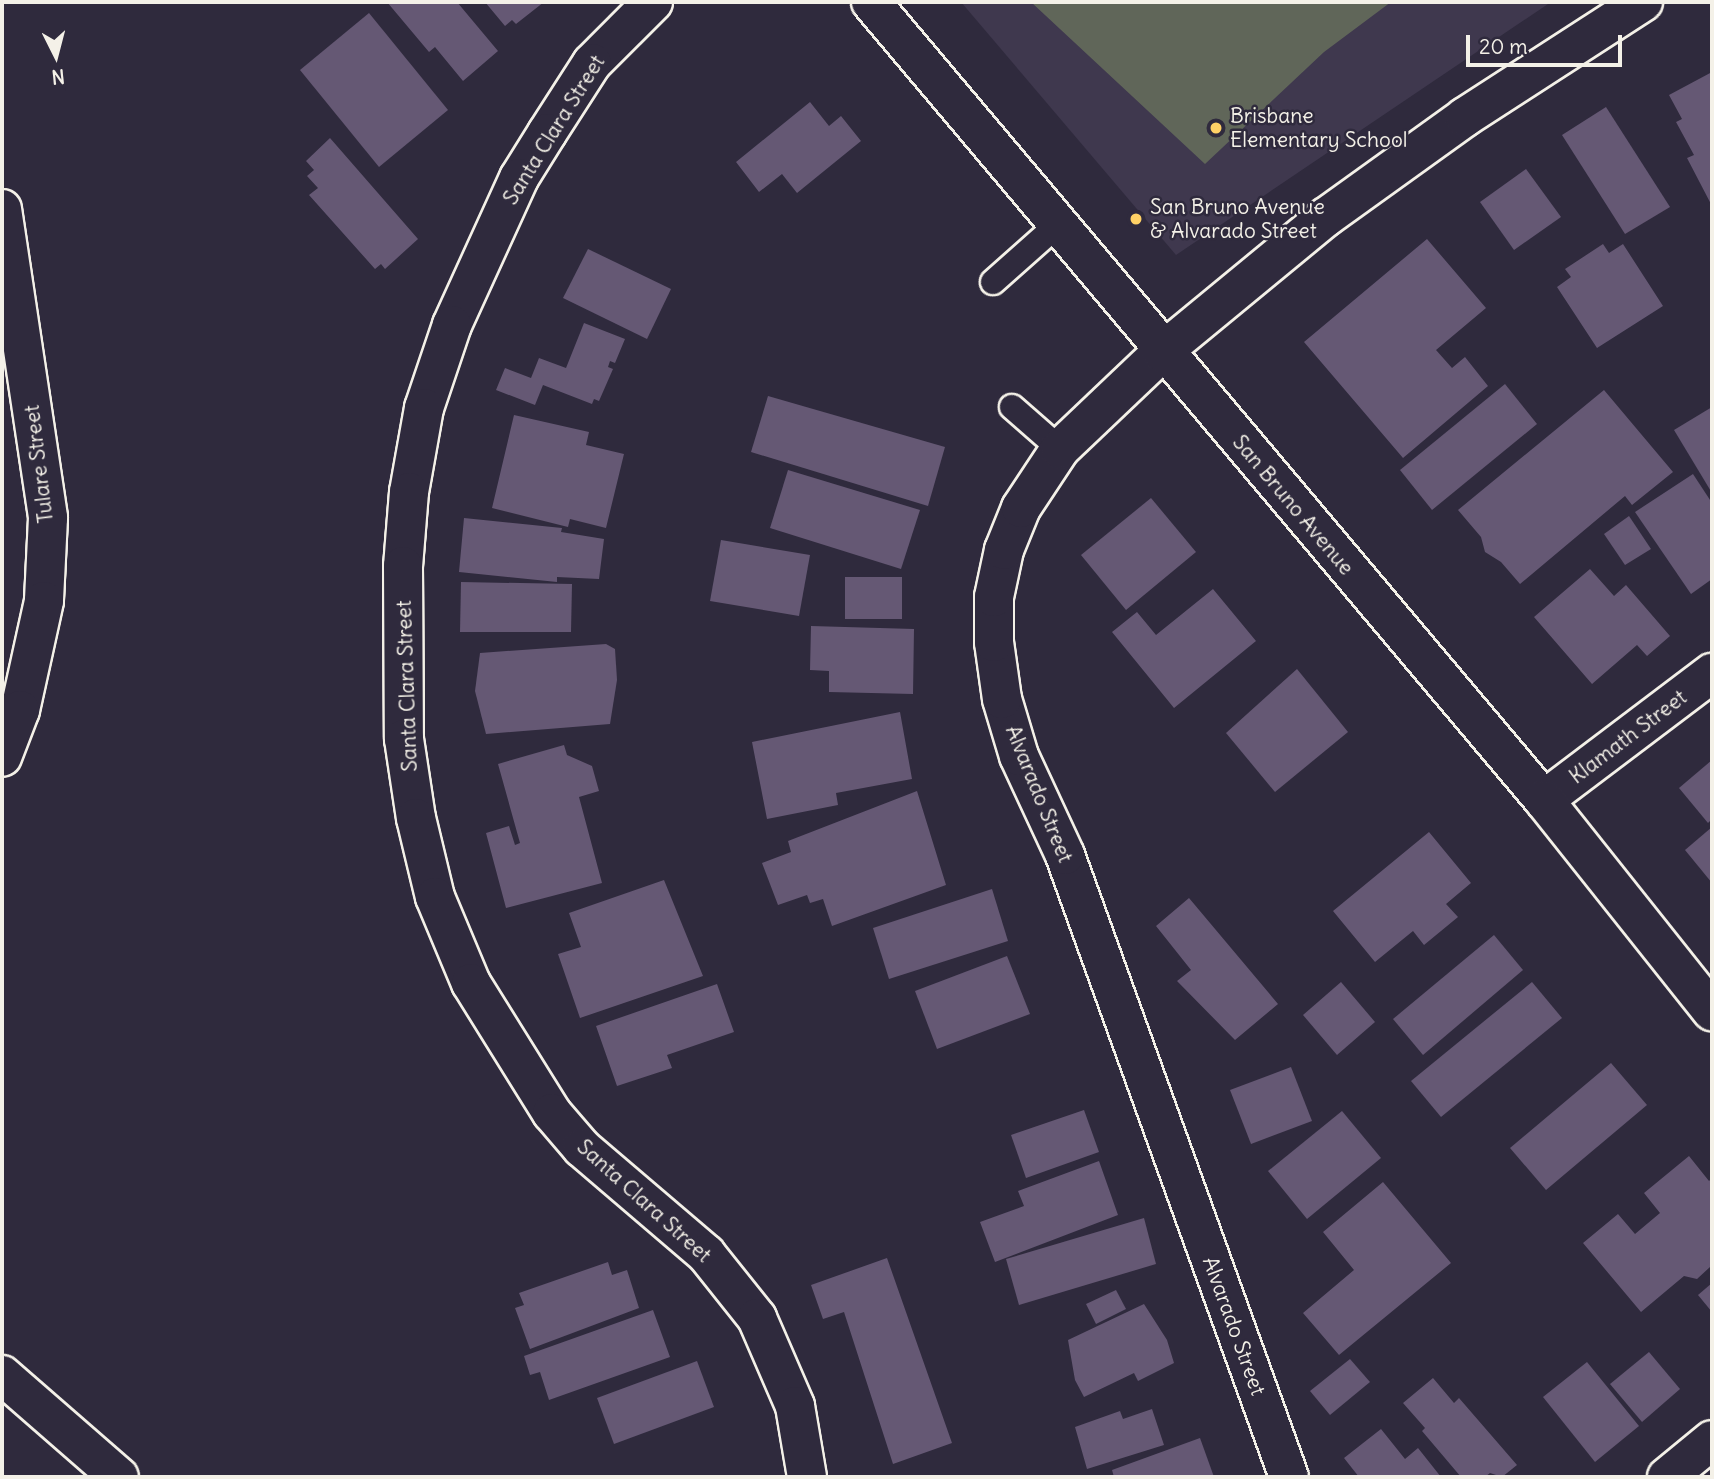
<!DOCTYPE html>
<style>
body{margin:0}
#map{position:relative;width:1714px;height:1479px;overflow:hidden;background:#2f2a3d;font-family:Delius,sans-serif}
div>[style]{position:absolute}
[style*='--x']{left:calc(var(--x)*1px);top:calc(var(--y)*1px);width:calc(var(--w)*1px);rotate:calc(var(--a)*1deg)}
.built>*{inset:0;background:#3f384e}
.green>*{inset:0;background:#606659}
.building>*{inset:0;background:#655874}
.roads{filter:drop-shadow(2px 0 #f4f1e8) drop-shadow(-2px 0 #f4f1e8) drop-shadow(0 2px #f4f1e8) drop-shadow(0 -2px #f4f1e8)}
.service>*{height:24px;margin:-12px;padding:0 12px;transform-origin:12px;border-radius:12px;background:#2f2a3d}
.minor>*{height:38px;margin:-19px;padding:0 19px;transform-origin:19px;border-radius:19px;background:#2f2a3d}
.tertiary>*{height:38px;margin:-19px;padding:0 19px;transform-origin:19px;border-radius:19px;background:#2f2a3d}
.dots>*{width:19px;height:19px;translate:-50% -50%;box-sizing:border-box;border:4px solid #2f2a3d;border-radius:50%}
span{translate:-50% -50%;white-space:nowrap;text-align:center;line-height:1.15;-webkit-text-stroke:5px #2f2a3d;paint-order:stroke}
.poi-label{font-size:21px;color:#f4f1e8}
.left{translate:0 -50%;text-align:left}
.street-label{font-size:21px;color:#f4f1e8}
.frame{position:absolute;inset:0;border:4px solid #f4f1e8;pointer-events:none}
.north{position:absolute;left:21px;top:21px;width:70px;height:70px;-webkit-text-stroke:5px #2f2a3d;paint-order:stroke;rotate:174deg;font-size:19px;font-weight:700;line-height:28px;text-align:center;color:#f4f1e8}
.north::after{content:'';display:block;margin:auto;width:24px;height:32px;background:#f4f1e8;clip-path:polygon(50% 0,100% 100%,50% 72%,0 100%)}
.scale{position:absolute;left:1466px;top:35px;width:156px;height:32px;box-sizing:border-box;border:4px solid #f4f1e8;border-top:0;padding-left:9px;font-size:21px;line-height:24px;white-space:nowrap;color:#f4f1e8;-webkit-text-stroke:5px #2f2a3d;paint-order:stroke}
</style>
<div id="map">
<div class="built">
<i style="clip-path:polygon(961px 2px,1551px 2px,1176px 255px)"></i>
</div>
<div class="green">
<i style="clip-path:polygon(1031px 2px,1391px 2px,1324px 52px,1205px 164px)"></i>
</div>
<div class="building">
<i style="clip-path:polygon(387px 2px,457px 2px,498px 51px,463px 81px,435px 47px,429px 52px)"></i>
<i style="clip-path:polygon(485px 2px,544px 2px,516px 24px,512px 20px,505px 26px)"></i>
<i style="clip-path:polygon(369px 13px,448px 110px,379px 167px,300px 70px)"></i>
<i style="clip-path:polygon(1712px 72px,1712px 206px,1687px 158px,1694px 155px,1676px 122px,1682px 119px,1669px 95px)"></i>
<i style="clip-path:polygon(810px 102px,829px 126px,841px 116px,861px 141px,797px 193px,782px 174px,759px 192px,736px 162px)"></i>
<i style="clip-path:polygon(1606px 107px,1670px 207px,1625px 234px,1562px 135px)"></i>
<i style="clip-path:polygon(330px 138px,418px 239px,385px 269px,381px 264px,375px 269px,309px 195px,318px 188px,307px 176px,314px 170px,306px 161px)"></i>
<i style="clip-path:polygon(1526px 169px,1561px 217px,1514px 250px,1480px 202px)"></i>
<i style="clip-path:polygon(1427px 239px,1486px 308px,1436px 350px,1452px 368px,1465px 357px,1488px 386px,1403px 458px,1304px 342px)"></i>
<i style="clip-path:polygon(1603px 244px,1609px 253px,1623px 244px,1663px 306px,1597px 348px,1557px 287px,1571px 277px,1565px 269px)"></i>
<i style="clip-path:polygon(588px 249px,671px 289px,647px 339px,563px 298px)"></i>
<i style="clip-path:polygon(584px 323px,625px 339px,615px 363px,610px 361px,608px 367px,613px 369px,599px 401px,594px 399px,592px 404px,543px 385px,535px 405px,496px 390px,505px 368px,531px 378px,539px 358px,566px 368px)"></i>
<i style="clip-path:polygon(1505px 384px,1537px 424px,1432px 510px,1400px 470px)"></i>
<i style="clip-path:polygon(1604px 390px,1673px 472px,1632px 505px,1625px 496px,1520px 584px,1501px 562px,1485px 552px,1481px 537px,1458px 510px)"></i>
<i style="clip-path:polygon(768px 396px,945px 447px,928px 506px,751px 452px)"></i>
<i style="clip-path:polygon(1712px 407px,1712px 493px,1674px 430px)"></i>
<i style="clip-path:polygon(514px 415px,589px 432px,586px 445px,624px 454px,606px 528px,570px 519px,568px 527px,492px 508px)"></i>
<i style="clip-path:polygon(788px 470px,920px 510px,901px 569px,770px 528px)"></i>
<i style="clip-path:polygon(1693px 474px,1712px 503px,1712px 579px,1691px 594px,1635px 512px)"></i>
<i style="clip-path:polygon(1151px 498px,1196px 552px,1126px 610px,1081px 555px)"></i>
<i style="clip-path:polygon(1629px 516px,1651px 549px,1625px 565px,1604px 534px)"></i>
<i style="clip-path:polygon(464px 518px,562px 528px,561px 532px,604px 539px,599px 579px,557px 577px,557px 582px,459px 572px)"></i>
<i style="clip-path:polygon(721px 540px,810px 555px,799px 616px,710px 601px)"></i>
<i style="clip-path:polygon(1590px 569px,1614px 596px,1626px 585px,1670px 636px,1647px 656px,1637px 645px,1592px 684px,1534px 617px)"></i>
<i style="clip-path:polygon(845px 577px,902px 577px,902px 619px,845px 619px)"></i>
<i style="clip-path:polygon(461px 582px,572px 584px,571px 632px,460px 632px)"></i>
<i style="clip-path:polygon(1213px 589px,1256px 641px,1174px 708px,1112px 632px,1137px 612px,1156px 635px)"></i>
<i style="clip-path:polygon(811px 626px,914px 629px,913px 694px,829px 692px,829px 671px,810px 670px)"></i>
<i style="clip-path:polygon(606px 644px,615px 649px,617px 680px,610px 724px,486px 734px,475px 691px,480px 653px)"></i>
<i style="clip-path:polygon(1297px 669px,1348px 732px,1275px 792px,1226px 733px)"></i>
<i style="clip-path:polygon(900px 712px,912px 779px,836px 793px,838px 805px,767px 819px,752px 742px)"></i>
<i style="clip-path:polygon(564px 745px,567px 755px,592px 766px,599px 791px,579px 797px,602px 883px,506px 908px,486px 833px,509px 826px,515px 845px,520px 843px,498px 764px)"></i>
<i style="clip-path:polygon(1712px 760px,1712px 819px,1708px 823px,1679px 788px)"></i>
<i style="clip-path:polygon(917px 791px,946px 885px,832px 926px,823px 899px,810px 903px,807px 895px,778px 905px,762px 863px,791px 852px,788px 841px)"></i>
<i style="clip-path:polygon(1712px 827px,1712px 883px,1685px 850px)"></i>
<i style="clip-path:polygon(1429px 832px,1471px 883px,1446px 904px,1458px 917px,1424px 945px,1413px 931px,1375px 962px,1333px 911px)"></i>
<i style="clip-path:polygon(664px 880px,703px 976px,580px 1018px,558px 954px,581px 947px,569px 913px)"></i>
<i style="clip-path:polygon(992px 889px,1008px 941px,889px 979px,873px 928px)"></i>
<i style="clip-path:polygon(1189px 898px,1278px 1004px,1235px 1040px,1177px 981px,1191px 970px,1156px 926px)"></i>
<i style="clip-path:polygon(1494px 935px,1523px 970px,1423px 1055px,1393px 1019px)"></i>
<i style="clip-path:polygon(1007px 956px,1030px 1014px,937px 1049px,915px 991px)"></i>
<i style="clip-path:polygon(1341px 982px,1375px 1022px,1337px 1055px,1303px 1015px)"></i>
<i style="clip-path:polygon(1532px 982px,1562px 1018px,1441px 1117px,1411px 1081px)"></i>
<i style="clip-path:polygon(717px 984px,734px 1032px,667px 1055px,672px 1068px,617px 1086px,596px 1026px)"></i>
<i style="clip-path:polygon(1611px 1063px,1647px 1105px,1546px 1190px,1510px 1148px)"></i>
<i style="clip-path:polygon(1291px 1067px,1312px 1121px,1251px 1144px,1230px 1090px)"></i>
<i style="clip-path:polygon(1084px 1110px,1099px 1152px,1026px 1178px,1011px 1135px)"></i>
<i style="clip-path:polygon(1342px 1111px,1381px 1158px,1307px 1219px,1268px 1171px)"></i>
<i style="clip-path:polygon(1689px 1156px,1709px 1181px,1712px 1178px,1710px 1267px,1697px 1279px,1684px 1276px,1641px 1312px,1583px 1243px,1618px 1214px,1635px 1234px,1660px 1213px,1644px 1193px)"></i>
<i style="clip-path:polygon(1099px 1161px,1118px 1215px,995px 1262px,980px 1222px,1024px 1206px,1018px 1191px)"></i>
<i style="clip-path:polygon(1383px 1182px,1451px 1263px,1339px 1355px,1303px 1313px,1354px 1270px,1323px 1232px)"></i>
<i style="clip-path:polygon(1144px 1218px,1156px 1264px,1019px 1305px,1006px 1259px)"></i>
<i style="clip-path:polygon(887px 1258px,952px 1443px,893px 1464px,844px 1312px,823px 1319px,811px 1285px)"></i>
<i style="clip-path:polygon(608px 1262px,612px 1275px,627px 1270px,639px 1308px,530px 1349px,515px 1308px,524px 1305px,519px 1293px)"></i>
<i style="clip-path:polygon(1712px 1283px,1712px 1312px,1698px 1295px)"></i>
<i style="clip-path:polygon(1116px 1290px,1126px 1309px,1096px 1324px,1086px 1304px)"></i>
<i style="clip-path:polygon(1144px 1304px,1167px 1340px,1174px 1363px,1138px 1381px,1134px 1373px,1084px 1397px,1075px 1380px,1068px 1340px)"></i>
<i style="clip-path:polygon(653px 1310px,670px 1357px,549px 1400px,540px 1372px,530px 1375px,524px 1356px)"></i>
<i style="clip-path:polygon(1649px 1352px,1680px 1389px,1642px 1422px,1610px 1384px)"></i>
<i style="clip-path:polygon(1350px 1359px,1370px 1382px,1330px 1415px,1310px 1391px)"></i>
<i style="clip-path:polygon(697px 1361px,714px 1407px,614px 1444px,597px 1398px)"></i>
<i style="clip-path:polygon(1587px 1362px,1639px 1426px,1595px 1462px,1543px 1397px)"></i>
<i style="clip-path:polygon(1433px 1378px,1454px 1403px,1459px 1398px,1517px 1465px,1502px 1477px,1490px 1473px,1485px 1477px,1461px 1477px,1422px 1431px,1425px 1428px,1403px 1403px)"></i>
<i style="clip-path:polygon(1152px 1409px,1164px 1445px,1087px 1469px,1075px 1427px,1120px 1411px,1123px 1419px)"></i>
<i style="clip-path:polygon(1381px 1429px,1405px 1459px,1418px 1448px,1441px 1477px,1359px 1477px,1344px 1458px)"></i>
<i style="clip-path:polygon(1200px 1438px,1214px 1477px,1114px 1477px,1112px 1470px)"></i>
</div>
<div class="roads">
<div class="service">
<i style="--x:993;--y:282;--w:84;--a:-41.6"></i>
<i style="--x:1012;--y:407;--w:64;--a:41.2"></i>
</div>
<div class="minor">
<i style="--x:653;--y:2;--w:86;--a:135"></i>
<i style="--x:592;--y:63;--w:83;--a:122.7"></i>
<i style="--x:547;--y:133;--w:53;--a:121.9"></i>
<i style="--x:519;--y:178;--w:162;--a:114.5"></i>
<i style="--x:452;--y:325;--w:88;--a:108.6"></i>
<i style="--x:424;--y:408;--w:85;--a:100.1"></i>
<i style="--x:409;--y:492;--w:74;--a:94.6"></i>
<i style="--x:403;--y:566;--w:173;--a:89.7"></i>
<i style="--x:404;--y:739;--w:80;--a:81.4"></i>
<i style="--x:416;--y:818;--w:81;--a:76.5"></i>
<i style="--x:435;--y:897;--w:93;--a:67.3"></i>
<i style="--x:471;--y:983;--w:153;--a:58.1"></i>
<i style="--x:552;--y:1113;--w:46;--a:49.4"></i>
<i style="--x:582;--y:1148;--w:163;--a:40.5"></i>
<i style="--x:706;--y:1254;--w:82;--a:51.4"></i>
<i style="--x:757;--y:1318;--w:96;--a:66.6"></i>
<i style="--x:795;--y:1406;--w:72;--a:80.4"></i>
<i style="--x:2;--y:209;--w:312;--a:81.5"></i>
<i style="--x:48;--y:518;--w:83;--a:92.8"></i>
<i style="--x:44;--y:601;--w:112;--a:102.4"></i>
<i style="--x:20;--y:710;--w:50;--a:111"></i>
<i style="--x:1544;--y:800;--w:211;--a:-37.1"></i>
<i style="--x:2;--y:1375;--w:155;--a:41.1"></i>
<i style="--x:1289;--y:1477;--w:661;--a:-109.81"></i>
<i style="--x:1065;--y:855;--w:109;--a:-114.9"></i>
<i style="--x:1019;--y:756;--w:59;--a:-106.6"></i>
<i style="--x:1002;--y:699;--w:58;--a:-98"></i>
<i style="--x:994;--y:642;--w:45;--a:-90"></i>
<i style="--x:994;--y:597;--w:48;--a:-78"></i>
<i style="--x:1004;--y:550;--w:45;--a:-68"></i>
<i style="--x:1021;--y:508;--w:71;--a:-56.5"></i>
<i style="--x:1060;--y:449;--w:141;--a:-43.6"></i>
<i style="--x:1162;--y:352;--w:212;--a:-39.5"></i>
<i style="--x:1326;--y:217;--w:171;--a:-35.7"></i>
<i style="--x:1465;--y:117;--w:212;--a:-32.9"></i>
<i style="--x:1667;--y:1477;--w:58;--a:-39.4"></i>
</div>
<div class="tertiary">
<i style="--x:871;--y:2;--w:1044;--a:49.86"></i>
<i style="--x:1544;--y:800;--w:270;--a:51.5"></i>
</div>
</div>
<div class="dots">
<i style="left:1216px;top:128px;background:#ffd166"></i>
<i style="left:1136px;top:219px;background:#ffd166"></i>
</div>
<div class="poi-label">
<span class="left" style="left:1230px;top:128px">Brisbane<br>Elementary School</span>
<span class="left" style="left:1150px;top:219px">San Bruno Avenue<br>&amp; Alvarado Street</span>
</div>
<div class="street-label">
<span style="left:554px;top:130px;rotate:-58deg">Santa Clara Street</span>
<span style="left:39px;top:464px;rotate:-97deg">Tulare Street</span>
<span style="left:1293px;top:505px;rotate:50deg">San Bruno Avenue</span>
<span style="left:407px;top:686px;rotate:-92deg">Santa Clara Street</span>
<span style="left:1628px;top:737px;rotate:-37deg">Klamath Street</span>
<span style="left:1039px;top:794px;rotate:68deg">Alvarado Street</span>
<span style="left:644px;top:1201px;rotate:42deg">Santa Clara Street</span>
<span style="left:1234px;top:1326px;rotate:70deg">Alvarado Street</span>
</div>
<div class="frame"></div>
<div class="north">N</div>
<div class="scale">20 m</div>
</div>
